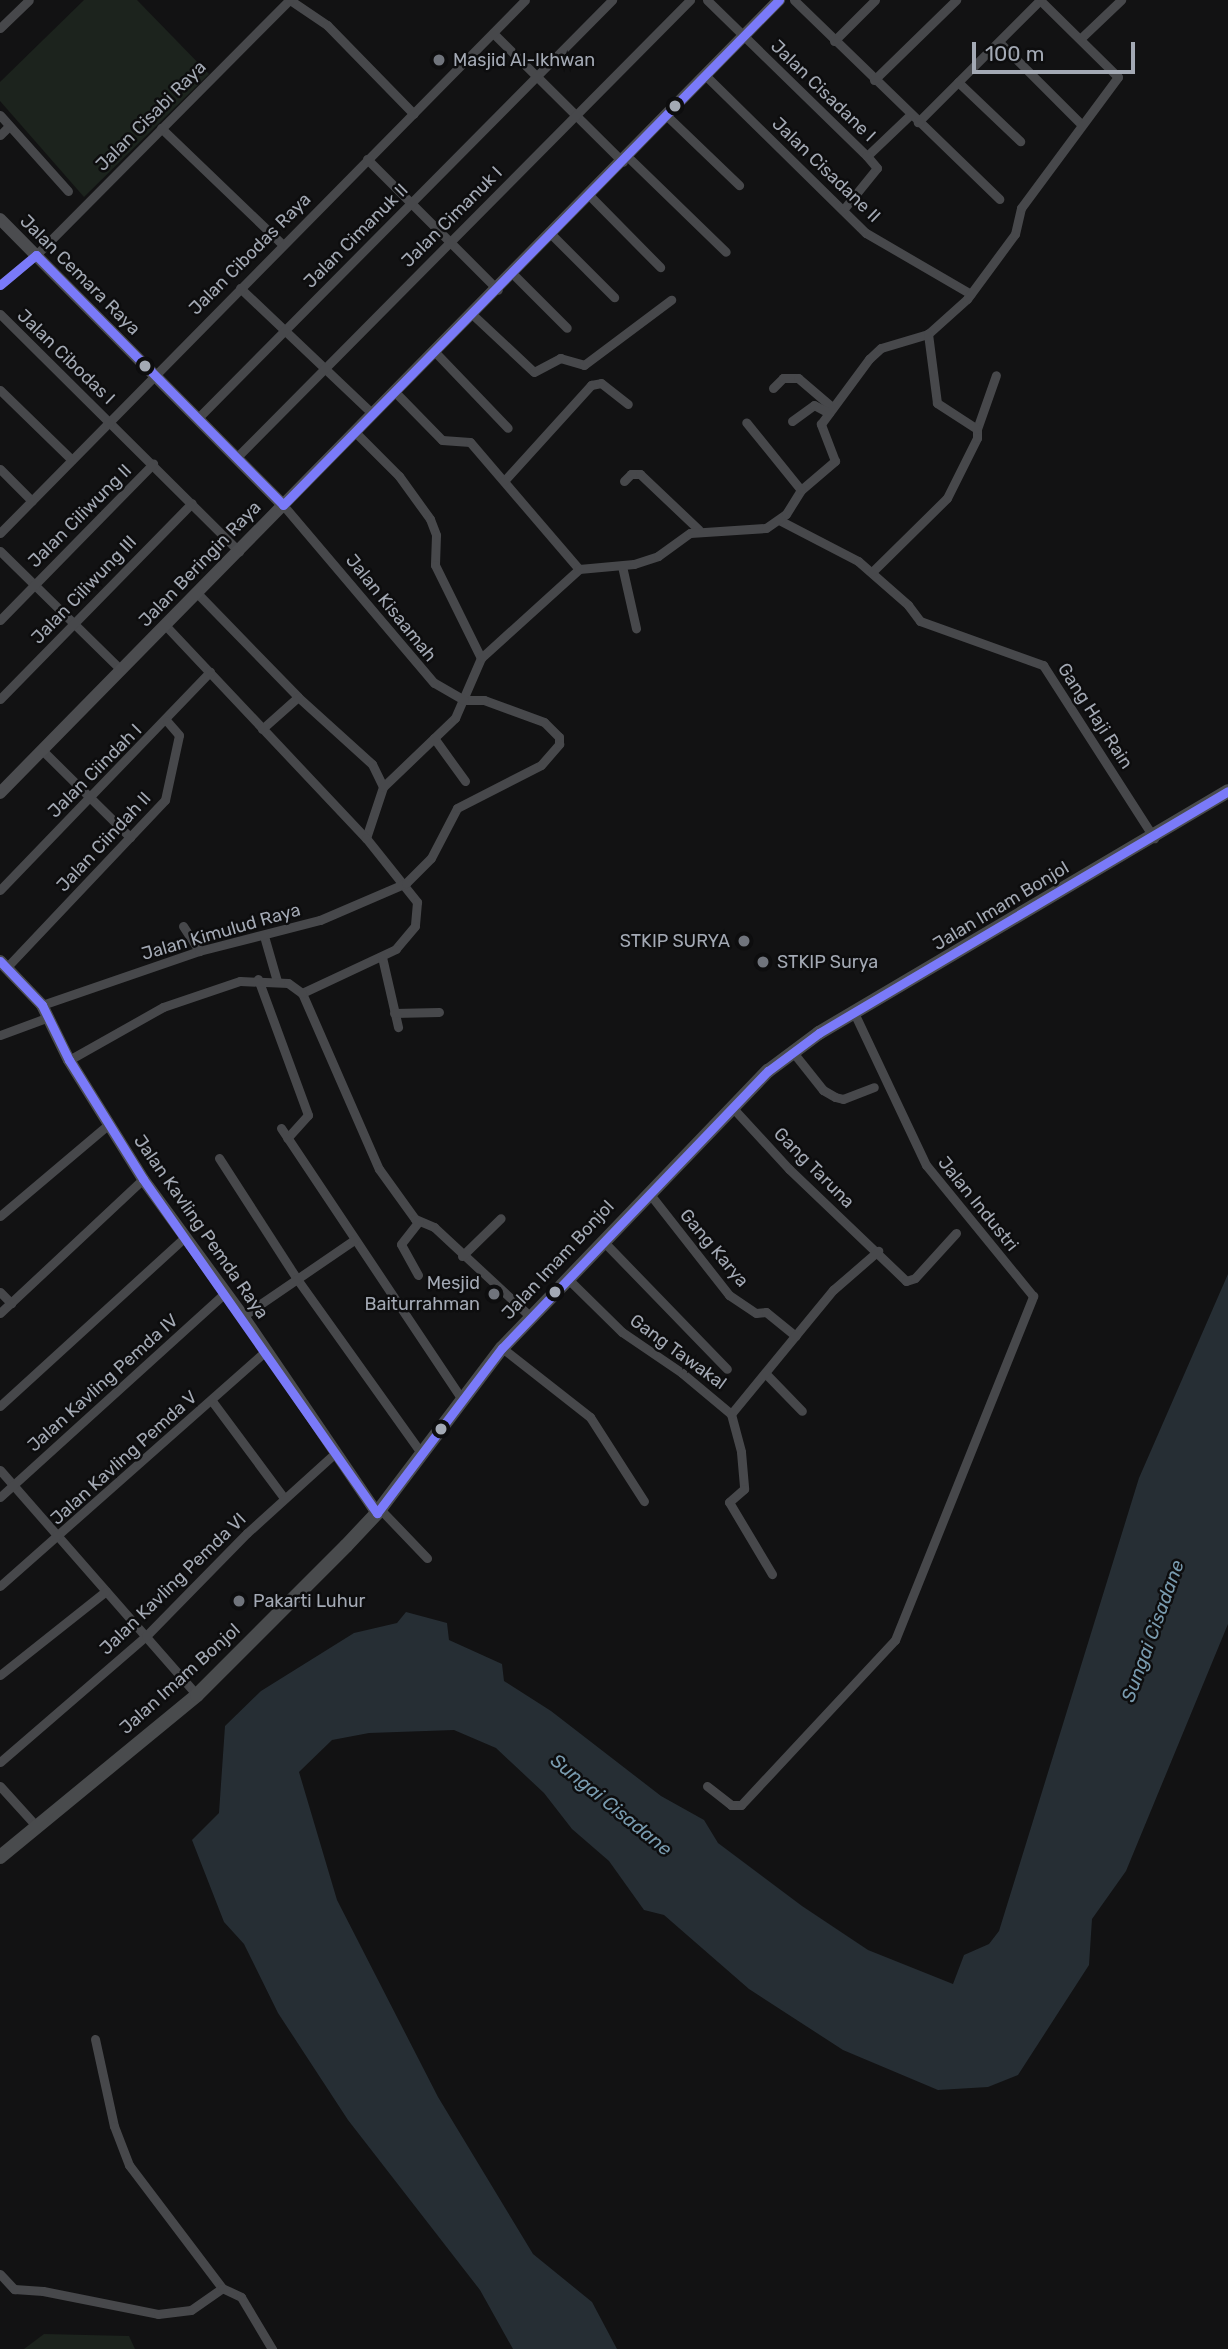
<!DOCTYPE html>
<style>
body{margin:0}
#map{position:relative;width:1228px;height:2349px;overflow:hidden;background:#121213;font-family:Rubik,sans-serif}
div>[style]{position:absolute}
[style*='--x']{left:calc(var(--x)*1px);top:calc(var(--y)*1px);width:calc(var(--w)*1px);rotate:calc(var(--a)*1deg)}
.green>*{inset:0;background:#1c231d}
.water>*{inset:0;background:#262e34}
.street>*{height:9px;margin:-4.5px;padding:0 4.5px;transform-origin:4.5px;border-radius:4.5px;background:#47484b}
.secondary>*{height:12px;margin:-6px;padding:0 6px;transform-origin:6px;border-radius:6px;background:#4b4c4f}
.primary>*{height:14px;margin:-7px;padding:0 7px;transform-origin:7px;border-radius:7px;background:#494b4d}
.bus-1>*{height:9px;margin:-4.5px;padding:0 4.5px;transform-origin:4.5px;border-radius:4.5px;background:#7a7af9}
.dots>*{width:19px;height:19px;translate:-50% -50%;box-sizing:border-box;border:4px solid #0d0d0e;border-radius:50%}
span{translate:-50% -50%;white-space:nowrap;text-align:center;line-height:1.15;-webkit-text-stroke:5px #0d0d0e;paint-order:stroke}
.poi-label{font-size:18px;color:#a3a9b4}
.left{translate:0 -50%;text-align:left}
.right{translate:-100% -50%;text-align:right}
.street-label{font-size:18px;color:#a3a9b4}
.water-label{font-size:19px;color:#799baf;font-style:italic}
.scale{position:absolute;left:972px;top:42px;width:163px;height:32px;box-sizing:border-box;border:4px solid #a3a9b4;border-top:0;padding-left:9px;font-size:21px;line-height:24px;white-space:nowrap;color:#a3a9b4;-webkit-text-stroke:5px #0d0d0e;paint-order:stroke}
</style>
<div id="map">
<div class="green">
<i style="clip-path:polygon(84px 0,137px 0,209px 74px,84px 197px,0 101px,0 82px)"></i>
<i style="clip-path:polygon(44px 2334px,129px 2336px,135px 2349px,24px 2349px)"></i>
</div>
<div class="water">
<i style="clip-path:polygon(1228px 1274px,1228px 1624px,1126px 1871px,1092px 1919px,1089px 1965px,1018px 2075px,988px 2087px,938px 2090px,843px 2050px,749px 1989px,664px 1915px,644px 1910px,609px 1861px,572px 1829px,544px 1793px,496px 1748px,454px 1730px,369px 1733px,332px 1740px,299px 1772px,337px 1900px,438px 2097px,533px 2254px,592px 2302px,617px 2349px,513px 2349px,480px 2290px,348px 2120px,278px 2013px,244px 1944px,224px 1922px,192px 1840px,219px 1813px,225px 1726px,261px 1691px,354px 1633px,397px 1623px,406px 1612px,447px 1623px,449px 1640px,502px 1664px,504px 1681px,551px 1711px,661px 1796px,704px 1820px,718px 1843px,802px 1906px,868px 1950px,953px 1984px,964px 1955px,989px 1944px,999px 1931px,1139px 1478px)"></i>
</div>
<div class="street">
<i style="--x:290;--y:0;--w:45;--a:34"></i>
<i style="--x:327;--y:25;--w:124;--a:45.7"></i>
<i style="--x:707;--y:0;--w:223;--a:44.3"></i>
<i style="--x:867;--y:156;--w:59;--a:-43.6"></i>
<i style="--x:794;--y:0;--w:286;--a:44.1"></i>
<i style="--x:0;--y:28;--w:40;--a:-44"></i>
<i style="--x:493;--y:33;--w:183;--a:44.8"></i>
<i style="--x:1080;--y:39;--w:57;--a:-43.6"></i>
<i style="--x:834;--y:41;--w:58;--a:-45"></i>
<i style="--x:999;--y:42;--w:117;--a:45"></i>
<i style="--x:706;--y:76;--w:224;--a:44.5"></i>
<i style="--x:866;--y:233;--w:121;--a:30.2"></i>
<i style="--x:874;--y:80;--w:115;--a:-44.3"></i>
<i style="--x:958;--y:82;--w:86;--a:43.6"></i>
<i style="--x:0;--y:115;--w:102;--a:48.2"></i>
<i style="--x:667;--y:116;--w:100;--a:43.8"></i>
<i style="--x:161;--y:128;--w:168;--a:43.8"></i>
<i style="--x:0;--y:135;--w:11;--a:-45"></i>
<i style="--x:628;--y:157;--w:136;--a:44.1"></i>
<i style="--x:367;--y:159;--w:185;--a:45"></i>
<i style="--x:590;--y:196;--w:100;--a:45.4"></i>
<i style="--x:843;--y:210;--w:54;--a:-51"></i>
<i style="--x:877;--y:168;--w:16;--a:-130"></i>
<i style="--x:552;--y:235;--w:88;--a:45"></i>
<i style="--x:513;--y:274;--w:76;--a:45"></i>
<i style="--x:0;--y:285;--w:47;--a:-39.8"></i>
<i style="--x:36;--y:255;--w:359;--a:-45.2"></i>
<i style="--x:240;--y:288;--w:183;--a:43.5"></i>
<i style="--x:0;--y:314;--w:337;--a:44.8"></i>
<i style="--x:473;--y:315;--w:83;--a:43.1"></i>
<i style="--x:534;--y:372;--w:30;--a:-28"></i>
<i style="--x:560;--y:358;--w:25;--a:16"></i>
<i style="--x:584;--y:365;--w:109;--a:-36.8"></i>
<i style="--x:435;--y:352;--w:105;--a:46.2"></i>
<i style="--x:773;--y:388;--w:14;--a:-45"></i>
<i style="--x:783;--y:378;--w:15;--a:0"></i>
<i style="--x:798;--y:378;--w:45;--a:40.5"></i>
<i style="--x:0;--y:390;--w:100;--a:44.2"></i>
<i style="--x:395;--y:392;--w:67;--a:45.6"></i>
<i style="--x:442;--y:440;--w:28;--a:4"></i>
<i style="--x:470;--y:442;--w:167;--a:49.4"></i>
<i style="--x:197;--y:419;--w:590;--a:-45.27"></i>
<i style="--x:792;--y:421;--w:27;--a:-36"></i>
<i style="--x:814;--y:405;--w:17;--a:28"></i>
<i style="--x:977;--y:429;--w:57;--a:-70.6"></i>
<i style="--x:355;--y:432;--w:62;--a:45"></i>
<i style="--x:399;--y:476;--w:53;--a:54.2"></i>
<i style="--x:430;--y:519;--w:17;--a:69"></i>
<i style="--x:436;--y:535;--w:30;--a:92"></i>
<i style="--x:435;--y:565;--w:104;--a:63.7"></i>
<i style="--x:236;--y:458;--w:645;--a:-45.25"></i>
<i style="--x:0;--y:469;--w:45;--a:45"></i>
<i style="--x:504;--y:481;--w:130;--a:-47.8"></i>
<i style="--x:591;--y:385;--w:10;--a:-11"></i>
<i style="--x:601;--y:383;--w:34;--a:38"></i>
<i style="--x:624;--y:481;--w:10;--a:-45"></i>
<i style="--x:631;--y:474;--w:9;--a:0"></i>
<i style="--x:640;--y:474;--w:81;--a:43.5"></i>
<i style="--x:801;--y:490;--w:45;--a:-40.5"></i>
<i style="--x:835;--y:461;--w:40;--a:-111"></i>
<i style="--x:821;--y:424;--w:81;--a:-53.6"></i>
<i style="--x:869;--y:359;--w:16;--a:-43"></i>
<i style="--x:881;--y:348;--w:49;--a:-16.6"></i>
<i style="--x:928;--y:334;--w:52;--a:-41.9"></i>
<i style="--x:967;--y:299;--w:81;--a:-53.6"></i>
<i style="--x:1015;--y:234;--w:27;--a:-77"></i>
<i style="--x:1021;--y:208;--w:163;--a:-53.5"></i>
<i style="--x:1118;--y:77;--w:110;--a:-135.4"></i>
<i style="--x:1040;--y:0;--w:173;--a:135"></i>
<i style="--x:779;--y:520;--w:89;--a:27.4"></i>
<i style="--x:858;--y:561;--w:67;--a:41.3"></i>
<i style="--x:908;--y:605;--w:20;--a:53"></i>
<i style="--x:920;--y:621;--w:131;--a:19.7"></i>
<i style="--x:1043;--y:665;--w:206;--a:57.3"></i>
<i style="--x:0;--y:533;--w:748;--a:-45.43"></i>
<i style="--x:0;--y:551;--w:170;--a:44.5"></i>
<i style="--x:622;--y:566;--w:64;--a:77.3"></i>
<i style="--x:872;--y:572;--w:105;--a:-44.6"></i>
<i style="--x:947;--y:498;--w:67;--a:-63.4"></i>
<i style="--x:977;--y:438;--w:9;--a:-90"></i>
<i style="--x:977;--y:429;--w:48;--a:-147"></i>
<i style="--x:937;--y:403;--w:70;--a:-97.4"></i>
<i style="--x:197;--y:593;--w:145;--a:45.8"></i>
<i style="--x:298;--y:697;--w:100;--a:42.2"></i>
<i style="--x:372;--y:764;--w:25;--a:64"></i>
<i style="--x:383;--y:787;--w:54;--a:108.4"></i>
<i style="--x:0;--y:620;--w:219;--a:-45.6"></i>
<i style="--x:165;--y:625;--w:293;--a:46.7"></i>
<i style="--x:366;--y:838;--w:82;--a:51.4"></i>
<i style="--x:417;--y:902;--w:24;--a:95"></i>
<i style="--x:415;--y:926;--w:30;--a:130"></i>
<i style="--x:396;--y:949;--w:104;--a:154.9"></i>
<i style="--x:0;--y:699;--w:274;--a:-45.6"></i>
<i style="--x:262;--y:729;--w:48;--a:-41.6"></i>
<i style="--x:434;--y:738;--w:53;--a:54.2"></i>
<i style="--x:42;--y:750;--w:124;--a:44.7"></i>
<i style="--x:383;--y:787;--w:100;--a:-43.8"></i>
<i style="--x:455;--y:718;--w:65;--a:-66.6"></i>
<i style="--x:481;--y:658;--w:132;--a:-42.2"></i>
<i style="--x:579;--y:569;--w:55;--a:-5.2"></i>
<i style="--x:634;--y:564;--w:25;--a:-18"></i>
<i style="--x:658;--y:556;--w:39;--a:-36"></i>
<i style="--x:690;--y:533;--w:76;--a:-3.8"></i>
<i style="--x:766;--y:528;--w:24;--a:-35"></i>
<i style="--x:786;--y:514;--w:28;--a:-58"></i>
<i style="--x:801;--y:490;--w:87;--a:-129"></i>
<i style="--x:0;--y:890;--w:303;--a:-46.1"></i>
<i style="--x:183;--y:926;--w:30;--a:57"></i>
<i style="--x:264;--y:936;--w:47;--a:73.9"></i>
<i style="--x:382;--y:957;--w:72;--a:77.1"></i>
<i style="--x:7;--y:967;--w:230;--a:-46.6"></i>
<i style="--x:165;--y:800;--w:66;--a:-77.8"></i>
<i style="--x:179;--y:735;--w:18;--a:-131"></i>
<i style="--x:258;--y:979;--w:145;--a:69.8"></i>
<i style="--x:308;--y:1115;--w:31;--a:132"></i>
<i style="--x:302;--y:993;--w:192;--a:66.4"></i>
<i style="--x:379;--y:1169;--w:62;--a:54.2"></i>
<i style="--x:415;--y:1219;--w:21;--a:23"></i>
<i style="--x:434;--y:1227;--w:132;--a:42.9"></i>
<i style="--x:42;--y:1005;--w:166;--a:-19"></i>
<i style="--x:199;--y:951;--w:125;--a:-14.4"></i>
<i style="--x:320;--y:920;--w:94;--a:-23.3"></i>
<i style="--x:406;--y:883;--w:35;--a:-45"></i>
<i style="--x:431;--y:858;--w:56;--a:-62.5"></i>
<i style="--x:457;--y:808;--w:94;--a:-27.1"></i>
<i style="--x:541;--y:765;--w:28;--a:-49"></i>
<i style="--x:559;--y:744;--w:7;--a:-90"></i>
<i style="--x:559;--y:737;--w:21;--a:-135"></i>
<i style="--x:544;--y:722;--w:64;--a:-159.9"></i>
<i style="--x:484;--y:700;--w:20;--a:180"></i>
<i style="--x:464;--y:700;--w:34;--a:-150"></i>
<i style="--x:434;--y:683;--w:233;--a:-130.3"></i>
<i style="--x:394;--y:1013;--w:45;--a:-1.3"></i>
<i style="--x:0;--y:1035;--w:52;--a:-20.2"></i>
<i style="--x:792;--y:1051;--w:50;--a:51.5"></i>
<i style="--x:823;--y:1090;--w:14;--a:30"></i>
<i style="--x:835;--y:1097;--w:8;--a:14"></i>
<i style="--x:843;--y:1099;--w:33;--a:-21"></i>
<i style="--x:69;--y:1060;--w:108;--a:-29.4"></i>
<i style="--x:163;--y:1007;--w:81;--a:-18.7"></i>
<i style="--x:240;--y:981;--w:48;--a:2.4"></i>
<i style="--x:288;--y:983;--w:17;--a:36"></i>
<i style="--x:731;--y:1106;--w:86;--a:47.4"></i>
<i style="--x:789;--y:1169;--w:162;--a:43.7"></i>
<i style="--x:906;--y:1281;--w:9;--a:-18"></i>
<i style="--x:915;--y:1278;--w:61;--a:-47.7"></i>
<i style="--x:281;--y:1128;--w:324;--a:56.3"></i>
<i style="--x:219;--y:1158;--w:144;--a:57.2"></i>
<i style="--x:297;--y:1279;--w:214;--a:54.5"></i>
<i style="--x:649;--y:1193;--w:130;--a:51.9"></i>
<i style="--x:729;--y:1295;--w:32;--a:34"></i>
<i style="--x:756;--y:1313;--w:10;--a:-6"></i>
<i style="--x:766;--y:1312;--w:38;--a:39"></i>
<i style="--x:0;--y:1216;--w:143;--a:-40.2"></i>
<i style="--x:603;--y:1241;--w:178;--a:45.9"></i>
<i style="--x:462;--y:1256;--w:54;--a:-44.3"></i>
<i style="--x:418;--y:1275;--w:35;--a:-119"></i>
<i style="--x:401;--y:1244;--w:29;--a:-52"></i>
<i style="--x:567;--y:1278;--w:77;--a:44.5"></i>
<i style="--x:622;--y:1332;--w:73;--a:34.3"></i>
<i style="--x:682;--y:1373;--w:64;--a:39.9"></i>
<i style="--x:731;--y:1414;--w:39;--a:75"></i>
<i style="--x:741;--y:1452;--w:37;--a:85"></i>
<i style="--x:744;--y:1489;--w:20;--a:139"></i>
<i style="--x:729;--y:1502;--w:84;--a:59.2"></i>
<i style="--x:0;--y:1292;--w:16;--a:45"></i>
<i style="--x:0;--y:1313;--w:196;--a:-43.1"></i>
<i style="--x:243;--y:1316;--w:135;--a:-34.4"></i>
<i style="--x:502;--y:1348;--w:112;--a:38.1"></i>
<i style="--x:590;--y:1417;--w:100;--a:57.3"></i>
<i style="--x:767;--y:1375;--w:50;--a:45.8"></i>
<i style="--x:212;--y:1401;--w:121;--a:53.4"></i>
<i style="--x:0;--y:1406;--w:251;--a:-42.4"></i>
<i style="--x:731;--y:1414;--w:161;--a:-50.6"></i>
<i style="--x:833;--y:1290;--w:60;--a:-40.9"></i>
<i style="--x:0;--y:1470;--w:299;--a:48.8"></i>
<i style="--x:0;--y:1497;--w:305;--a:-42.2"></i>
<i style="--x:380;--y:1509;--w:68;--a:46.2"></i>
<i style="--x:0;--y:1586;--w:355;--a:-41.5"></i>
<i style="--x:0;--y:1675;--w:135;--a:-38.4"></i>
<i style="--x:0;--y:1762;--w:193;--a:-40.8"></i>
<i style="--x:146;--y:1636;--w:144;--a:-45.6"></i>
<i style="--x:247;--y:1533;--w:118;--a:-42.2"></i>
<i style="--x:0;--y:1786;--w:55;--a:47.9"></i>
<i style="--x:707;--y:1786;--w:31;--a:38"></i>
<i style="--x:731;--y:1805;--w:10;--a:0"></i>
<i style="--x:741;--y:1805;--w:226;--a:-47"></i>
<i style="--x:895;--y:1640;--w:371;--a:-68.1"></i>
<i style="--x:1033;--y:1296;--w:169;--a:-129.2"></i>
<i style="--x:926;--y:1165;--w:168;--a:-115.3"></i>
<i style="--x:95;--y:2039;--w:89;--a:77.7"></i>
<i style="--x:114;--y:2126;--w:42;--a:69"></i>
<i style="--x:129;--y:2165;--w:154;--a:52.9"></i>
<i style="--x:0;--y:2274;--w:21;--a:47"></i>
<i style="--x:14;--y:2289;--w:29;--a:4"></i>
<i style="--x:43;--y:2291;--w:117;--a:11.3"></i>
<i style="--x:158;--y:2314;--w:33;--a:-7"></i>
<i style="--x:191;--y:2310;--w:38;--a:-35"></i>
<i style="--x:222;--y:2288;--w:21;--a:25"></i>
<i style="--x:241;--y:2297;--w:61;--a:59.2"></i>
</div>
<div class="secondary">
<i style="--x:0;--y:219;--w:402;--a:45.3"></i>
<i style="--x:0;--y:793;--w:1112;--a:-45.51"></i>
<i style="--x:0;--y:961;--w:61;--a:46.3"></i>
<i style="--x:42;--y:1005;--w:61;--a:63.9"></i>
<i style="--x:69;--y:1060;--w:140;--a:58.1"></i>
<i style="--x:143;--y:1179;--w:170;--a:53.9"></i>
<i style="--x:243;--y:1316;--w:238;--a:55.8"></i>
</div>
<div class="primary">
<i style="--x:0;--y:1857;--w:255;--a:-39.4"></i>
<i style="--x:197;--y:1695;--w:211;--a:-45"></i>
<i style="--x:346;--y:1546;--w:45;--a:-46.8"></i>
<i style="--x:377;--y:1513;--w:207;--a:-52.9"></i>
<i style="--x:502;--y:1348;--w:384;--a:-46.2"></i>
<i style="--x:768;--y:1071;--w:64;--a:-36.7"></i>
<i style="--x:819;--y:1033;--w:475;--a:-30.6"></i>
</div>
<div class="bus-1">
<i style="--x:0;--y:285;--w:47;--a:-39.8"></i>
<i style="--x:36;--y:255;--w:351;--a:45.3"></i>
<i style="--x:283;--y:505;--w:708;--a:-45.52"></i>
<i style="--x:0;--y:961;--w:61;--a:46.3"></i>
<i style="--x:42;--y:1005;--w:61;--a:63.9"></i>
<i style="--x:69;--y:1060;--w:140;--a:58.1"></i>
<i style="--x:143;--y:1179;--w:408;--a:55"></i>
<i style="--x:377;--y:1513;--w:207;--a:-52.9"></i>
<i style="--x:502;--y:1348;--w:384;--a:-46.2"></i>
<i style="--x:768;--y:1071;--w:64;--a:-36.7"></i>
<i style="--x:819;--y:1033;--w:475;--a:-30.6"></i>
</div>
<div class="dots">
<i style="left:439px;top:60px;background:#70747c"></i>
<i style="left:675px;top:106px;background:#a3a9b4"></i>
<i style="left:145px;top:366px;background:#a3a9b4"></i>
<i style="left:744px;top:941px;background:#70747c"></i>
<i style="left:763px;top:962px;background:#70747c"></i>
<i style="left:555px;top:1292px;background:#a3a9b4"></i>
<i style="left:494px;top:1294px;background:#70747c"></i>
<i style="left:441px;top:1429px;background:#a3a9b4"></i>
<i style="left:239px;top:1601px;background:#70747c"></i>
</div>
<div class="poi-label">
<span class="left" style="left:453px;top:60px">Masjid Al-Ikhwan</span>
<span class="right" style="left:730px;top:941px">STKIP SURYA</span>
<span class="left" style="left:777px;top:962px">STKIP Surya</span>
<span class="right" style="left:480px;top:1294px">Mesjid<br>Baiturrahman</span>
<span class="left" style="left:253px;top:1601px">Pakarti Luhur</span>
</div>
<div class="street-label">
<span style="left:823px;top:91px;rotate:44deg">Jalan Cisadane I</span>
<span style="left:151px;top:116px;rotate:-45deg">Jalan Cisabi Raya</span>
<span style="left:826px;top:170px;rotate:44deg">Jalan Cisadane II</span>
<span style="left:452px;top:217px;rotate:-45deg">Jalan Cimanuk I</span>
<span style="left:356px;top:236px;rotate:-45deg">Jalan Cimanuk II</span>
<span style="left:250px;top:254px;rotate:-45deg">Jalan Cibodas Raya</span>
<span style="left:80px;top:275px;rotate:45deg">Jalan Cemara Raya</span>
<span style="left:66px;top:357px;rotate:44deg">Jalan Cibodas I</span>
<span style="left:80px;top:516px;rotate:-45deg">Jalan Ciliwung II</span>
<span style="left:200px;top:564px;rotate:-46deg">Jalan Beringin Raya</span>
<span style="left:84px;top:590px;rotate:-46deg">Jalan Ciliwung III</span>
<span style="left:391px;top:608px;rotate:51deg">Jalan Kisaamah</span>
<span style="left:1095px;top:716px;rotate:57deg">Gang Haji Rain</span>
<span style="left:95px;top:771px;rotate:-45deg">Jalan Ciindah I</span>
<span style="left:104px;top:842px;rotate:-47deg">Jalan Ciindah II</span>
<span style="left:1001px;top:906px;rotate:-31deg">Jalan Imam Bonjol</span>
<span style="left:221px;top:932px;rotate:-16deg">Jalan Kimulud Raya</span>
<span style="left:814px;top:1168px;rotate:45deg">Gang Taruna</span>
<span style="left:978px;top:1204px;rotate:51deg">Jalan Industri</span>
<span style="left:201px;top:1227px;rotate:55deg">Jalan Kavling Pemda Raya</span>
<span style="left:714px;top:1248px;rotate:50deg">Gang Karya</span>
<span style="left:558px;top:1260px;rotate:-47deg">Jalan Imam Bonjol</span>
<span style="left:678px;top:1352px;rotate:36deg">Gang Tawakal</span>
<span style="left:103px;top:1383px;rotate:-42deg">Jalan Kavling Pemda IV</span>
<span style="left:124px;top:1458px;rotate:-42deg">Jalan Kavling Pemda V</span>
<span style="left:173px;top:1584px;rotate:-44deg">Jalan Kavling Pemda VI</span>
<span style="left:180px;top:1679px;rotate:-42deg">Jalan Imam Bonjol</span>
</div>
<div class="water-label">
<span style="left:1153px;top:1631px;rotate:-70deg">Sungai Cisadane</span>
<span style="left:611px;top:1805px;rotate:39deg">Sungai Cisadane</span>
</div>
<div class="scale">100 m</div>
</div>
